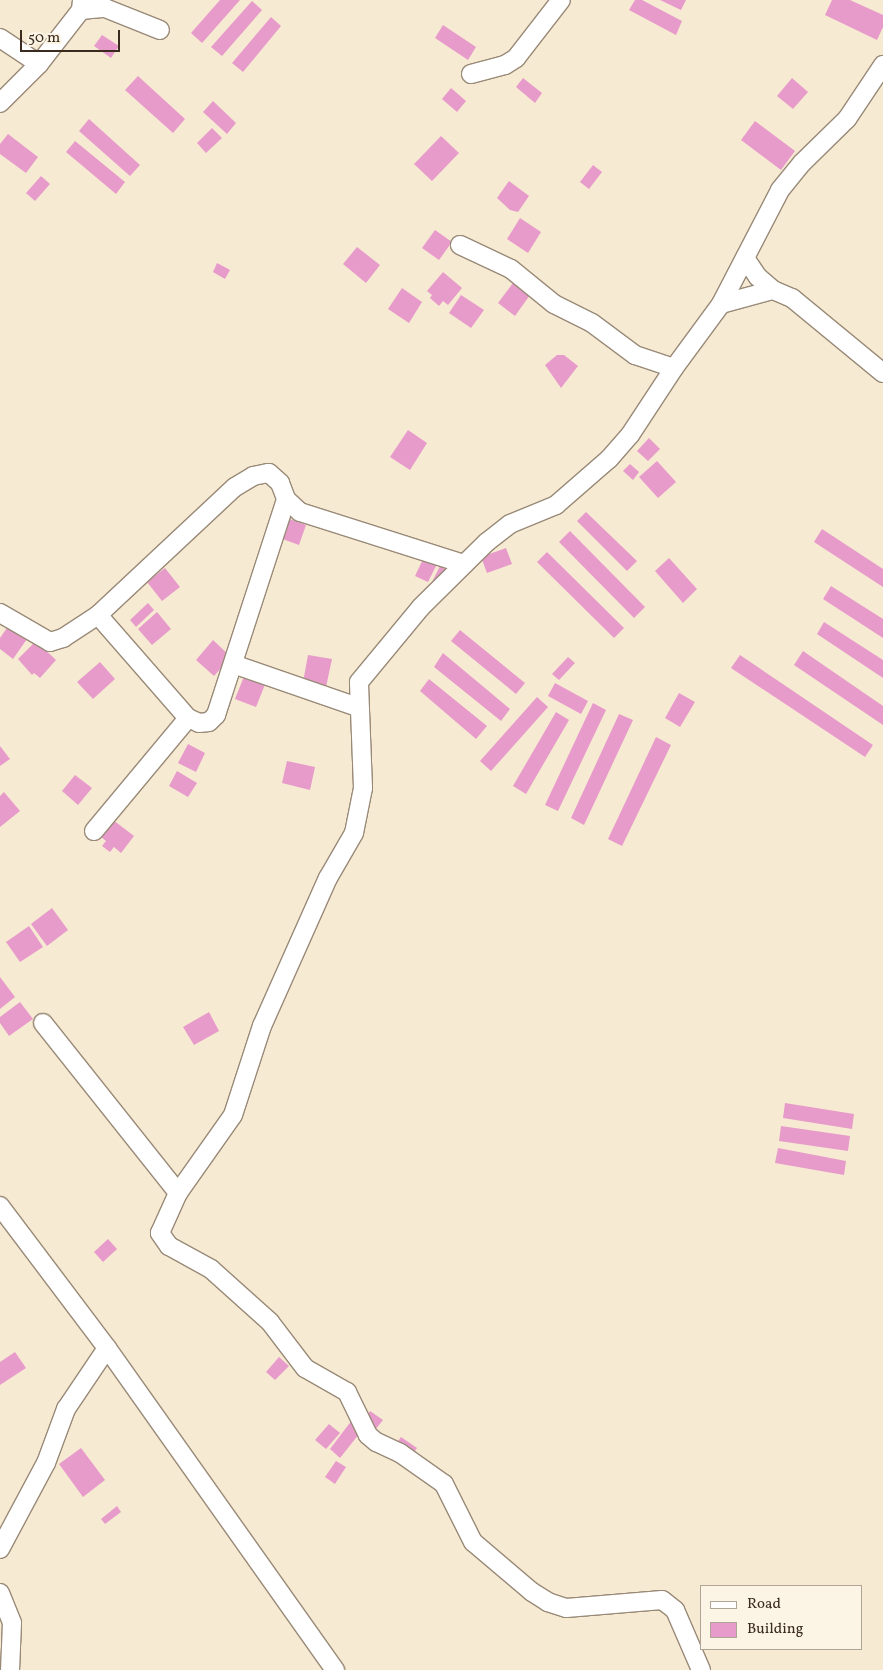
<!DOCTYPE html>
<style>
body{margin:0}
#map{position:relative;width:883px;height:1670px;overflow:hidden;background:#f7ead3;font-family:Vollkorn,serif}
div>[style]{position:absolute}
[style*='--x']{left:calc(var(--x)*1px);top:calc(var(--y)*1px);width:calc(var(--w)*1px);rotate:calc(var(--a)*1deg)}
.building>*{inset:0;background:#e79bca}
.roads{filter:drop-shadow(1px 0 #998a78) drop-shadow(-1px 0 #998a78) drop-shadow(0 1px #998a78) drop-shadow(0 -1px #998a78)}
.minor>*{height:18px;margin:-9px;padding:0 9px;transform-origin:9px;border-radius:9px;background:#fff}
span{translate:-50% -50%;white-space:nowrap;text-align:center;line-height:1.15;-webkit-text-stroke:4px #fcf5e5;paint-order:stroke}
.legend{position:absolute;left:700px;top:1585px;width:162px;height:65px;box-sizing:border-box;background:#fcf5e5;border:1px solid #afa495;margin:0;padding:6px 9px;list-style:none;font-size:15px;color:#3b2a1e}
.legend li{display:flex;align-items:center;gap:10px;height:25px}
.legend b{width:25px;border:1px solid #afa495}
.scale{position:absolute;left:20px;top:30px;width:100px;height:22px;box-sizing:border-box;border:2px solid #3b2a1e;border-top:0;padding-left:6px;font-size:15px;line-height:18px;white-space:nowrap;color:#3b2a1e;-webkit-text-stroke:4px #fcf5e5;paint-order:stroke}
</style>
<div id="map">
<div class="building">
<i style="clip-path:polygon(220px 0,240px 0,202px 43px,191px 33px)"></i>
<i style="clip-path:polygon(635px 0,642px 0,682px 21px,676px 35px,629px 10px)"></i>
<i style="clip-path:polygon(660px 0,686px 0,681px 10px)"></i>
<i style="clip-path:polygon(832px 0,850px 0,883px 15px,883px 27px,877px 40px,825px 15px)"></i>
<i style="clip-path:polygon(252px 1px,262px 10px,222px 56px,211px 47px)"></i>
<i style="clip-path:polygon(271px 17px,281px 26px,243px 72px,232px 63px)"></i>
<i style="clip-path:polygon(443px 25px,476px 47px,468px 60px,435px 38px)"></i>
<i style="clip-path:polygon(102px 35px,119px 46px,111px 58px,94px 46px)"></i>
<i style="clip-path:polygon(138px 76px,185px 119px,173px 133px,125px 90px)"></i>
<i style="clip-path:polygon(523px 78px,542px 93px,535px 103px,516px 87px)"></i>
<i style="clip-path:polygon(792px 78px,808px 92px,793px 109px,777px 96px)"></i>
<i style="clip-path:polygon(451px 88px,466px 101px,457px 112px,442px 99px)"></i>
<i style="clip-path:polygon(213px 101px,236px 123px,227px 134px,203px 112px)"></i>
<i style="clip-path:polygon(89px 119px,140px 165px,130px 176px,79px 131px)"></i>
<i style="clip-path:polygon(755px 121px,795px 151px,781px 170px,741px 140px)"></i>
<i style="clip-path:polygon(212px 128px,222px 138px,206px 153px,197px 143px)"></i>
<i style="clip-path:polygon(8px 134px,38px 157px,26px 173px,0 154px,0 144px)"></i>
<i style="clip-path:polygon(441px 136px,459px 153px,432px 181px,414px 164px)"></i>
<i style="clip-path:polygon(75px 141px,125px 182px,116px 194px,66px 152px)"></i>
<i style="clip-path:polygon(593px 165px,602px 172px,589px 189px,580px 182px)"></i>
<i style="clip-path:polygon(41px 176px,50px 184px,35px 201px,26px 193px)"></i>
<i style="clip-path:polygon(509px 181px,529px 196px,518px 212px,510px 210px,497px 198px)"></i>
<i style="clip-path:polygon(520px 218px,541px 232px,528px 253px,507px 239px)"></i>
<i style="clip-path:polygon(435px 230px,452px 242px,439px 260px,422px 248px)"></i>
<i style="clip-path:polygon(357px 247px,380px 265px,366px 283px,343px 264px)"></i>
<i style="clip-path:polygon(217px 263px,230px 270px,225px 279px,213px 272px)"></i>
<i style="clip-path:polygon(443px 272px,462px 288px,448px 305px,443px 301px,439px 306px,430px 298px,432px 295px,427px 291px)"></i>
<i style="clip-path:polygon(513px 283px,530px 295px,515px 316px,498px 303px)"></i>
<i style="clip-path:polygon(402px 288px,422px 302px,409px 323px,388px 309px)"></i>
<i style="clip-path:polygon(461px 295px,484px 310px,471px 328px,449px 313px)"></i>
<i style="clip-path:polygon(557px 355px,564px 355px,578px 366px,561px 388px,545px 365px)"></i>
<i style="clip-path:polygon(408px 430px,427px 443px,410px 470px,390px 457px)"></i>
<i style="clip-path:polygon(649px 438px,660px 449px,648px 461px,637px 451px)"></i>
<i style="clip-path:polygon(657px 461px,676px 482px,658px 498px,639px 477px)"></i>
<i style="clip-path:polygon(630px 464px,639px 472px,633px 480px,623px 471px)"></i>
<i style="clip-path:polygon(586px 512px,637px 561px,627px 571px,577px 521px)"></i>
<i style="clip-path:polygon(284px 517px,306px 525px,299px 545px,277px 537px)"></i>
<i style="clip-path:polygon(822px 529px,883px 569px,883px 587px,814px 542px)"></i>
<i style="clip-path:polygon(570px 531px,645px 607px,634px 618px,559px 542px)"></i>
<i style="clip-path:polygon(506px 548px,512px 564px,487px 573px,481px 557px)"></i>
<i style="clip-path:polygon(547px 552px,624px 628px,614px 638px,537px 562px)"></i>
<i style="clip-path:polygon(425px 555px,438px 562px,428px 582px,415px 576px)"></i>
<i style="clip-path:polygon(669px 558px,697px 589px,683px 603px,655px 571px)"></i>
<i style="clip-path:polygon(440px 566px,447px 570px,438px 588px,431px 584px)"></i>
<i style="clip-path:polygon(165px 568px,180px 587px,162px 601px,147px 582px)"></i>
<i style="clip-path:polygon(831px 586px,883px 619px,883px 638px,823px 599px)"></i>
<i style="clip-path:polygon(148px 603px,154px 610px,136px 627px,130px 620px)"></i>
<i style="clip-path:polygon(157px 612px,171px 629px,152px 645px,138px 629px)"></i>
<i style="clip-path:polygon(824px 622px,883px 660px,883px 678px,817px 634px)"></i>
<i style="clip-path:polygon(9px 625px,27px 639px,13px 659px,0 649px,0 638px)"></i>
<i style="clip-path:polygon(460px 630px,525px 683px,516px 694px,451px 641px)"></i>
<i style="clip-path:polygon(213px 640px,231px 657px,214px 676px,196px 660px)"></i>
<i style="clip-path:polygon(36px 641px,56px 660px,40px 678px,34px 673px,32px 675px,18px 659px)"></i>
<i style="clip-path:polygon(803px 651px,883px 706px,883px 725px,794px 665px)"></i>
<i style="clip-path:polygon(443px 653px,510px 709px,501px 721px,434px 667px)"></i>
<i style="clip-path:polygon(308px 655px,332px 659px,326px 687px,303px 682px)"></i>
<i style="clip-path:polygon(740px 655px,873px 745px,865px 757px,731px 668px)"></i>
<i style="clip-path:polygon(568px 657px,575px 663px,559px 680px,552px 674px)"></i>
<i style="clip-path:polygon(100px 662px,115px 679px,93px 699px,77px 682px)"></i>
<i style="clip-path:polygon(245px 674px,266px 682px,256px 707px,235px 699px)"></i>
<i style="clip-path:polygon(429px 679px,487px 726px,476px 739px,420px 691px)"></i>
<i style="clip-path:polygon(555px 683px,588px 701px,581px 714px,548px 696px)"></i>
<i style="clip-path:polygon(679px 693px,695px 702px,680px 727px,665px 718px)"></i>
<i style="clip-path:polygon(537px 697px,548px 707px,491px 771px,480px 761px)"></i>
<i style="clip-path:polygon(593px 703px,606px 710px,558px 811px,545px 805px)"></i>
<i style="clip-path:polygon(556px 712px,569px 720px,526px 794px,513px 786px)"></i>
<i style="clip-path:polygon(619px 714px,633px 720px,584px 825px,571px 818px)"></i>
<i style="clip-path:polygon(656px 737px,671px 745px,622px 846px,608px 839px)"></i>
<i style="clip-path:polygon(188px 744px,205px 753px,196px 772px,178px 763px)"></i>
<i style="clip-path:polygon(0 746px,10px 759px,0 766px)"></i>
<i style="clip-path:polygon(287px 761px,315px 767px,310px 790px,282px 783px)"></i>
<i style="clip-path:polygon(177px 771px,197px 783px,188px 797px,169px 786px)"></i>
<i style="clip-path:polygon(75px 775px,92px 788px,78px 805px,62px 791px)"></i>
<i style="clip-path:polygon(4px 792px,20px 811px,0 827px,0 796px)"></i>
<i style="clip-path:polygon(113px 820px,134px 836px,121px 853px,114px 847px,110px 852px,102px 846px,106px 841px,100px 836px)"></i>
<i style="clip-path:polygon(52px 908px,68px 930px,47px 946px,31px 924px)"></i>
<i style="clip-path:polygon(29px 926px,43px 947px,20px 962px,6px 942px)"></i>
<i style="clip-path:polygon(0 977px,15px 997px,0 1009px)"></i>
<i style="clip-path:polygon(20px 1002px,33px 1019px,9px 1036px,0 1023px,0 1017px)"></i>
<i style="clip-path:polygon(209px 1012px,219px 1031px,194px 1045px,183px 1027px)"></i>
<i style="clip-path:polygon(785px 1103px,854px 1114px,852px 1129px,783px 1118px)"></i>
<i style="clip-path:polygon(781px 1126px,850px 1136px,848px 1151px,779px 1141px)"></i>
<i style="clip-path:polygon(778px 1148px,846px 1161px,844px 1175px,775px 1163px)"></i>
<i style="clip-path:polygon(108px 1239px,117px 1249px,103px 1262px,94px 1252px)"></i>
<i style="clip-path:polygon(15px 1352px,26px 1368px,0 1385px,0 1362px)"></i>
<i style="clip-path:polygon(279px 1357px,289px 1366px,275px 1380px,266px 1372px)"></i>
<i style="clip-path:polygon(370px 1411px,383px 1420px,375px 1430px,363px 1422px)"></i>
<i style="clip-path:polygon(352px 1420px,363px 1429px,340px 1458px,330px 1449px)"></i>
<i style="clip-path:polygon(329px 1424px,340px 1433px,326px 1449px,315px 1440px)"></i>
<i style="clip-path:polygon(401px 1437px,417px 1448px,410px 1458px,394px 1447px)"></i>
<i style="clip-path:polygon(81px 1448px,105px 1480px,83px 1497px,59px 1464px)"></i>
<i style="clip-path:polygon(336px 1461px,346px 1467px,335px 1484px,325px 1477px)"></i>
<i style="clip-path:polygon(117px 1506px,121px 1512px,105px 1524px,101px 1519px)"></i>
</div>
<div class="roads">
<div class="minor">
<i style="--x:81;--y:10;--w:24;--a:-5"></i>
<i style="--x:105;--y:8;--w:59;--a:21.8"></i>
<i style="--x:0;--y:38;--w:47;--a:33.7"></i>
<i style="--x:471;--y:74;--w:35;--a:-15"></i>
<i style="--x:505;--y:65;--w:13;--a:-32"></i>
<i style="--x:516;--y:58;--w:73;--a:-52.2"></i>
<i style="--x:0;--y:103;--w:55;--a:-45"></i>
<i style="--x:39;--y:64;--w:68;--a:-52.1"></i>
<i style="--x:81;--y:10;--w:10;--a:-84"></i>
<i style="--x:460;--y:245;--w:56;--a:25.2"></i>
<i style="--x:511;--y:269;--w:55;--a:39.1"></i>
<i style="--x:554;--y:304;--w:42;--a:26.6"></i>
<i style="--x:592;--y:323;--w:54;--a:36.7"></i>
<i style="--x:635;--y:355;--w:41;--a:18.4"></i>
<i style="--x:745;--y:258;--w:23;--a:56"></i>
<i style="--x:758;--y:277;--w:20;--a:41"></i>
<i style="--x:773;--y:290;--w:21;--a:23"></i>
<i style="--x:792;--y:298;--w:118;--a:39.5"></i>
<i style="--x:721;--y:304;--w:54;--a:-15.1"></i>
<i style="--x:0;--y:613;--w:58;--a:30.1"></i>
<i style="--x:50;--y:642;--w:14;--a:-17"></i>
<i style="--x:63;--y:638;--w:42;--a:-33.3"></i>
<i style="--x:98;--y:615;--w:187;--a:-43.1"></i>
<i style="--x:235;--y:487;--w:21;--a:-31"></i>
<i style="--x:253;--y:476;--w:16;--a:-11"></i>
<i style="--x:269;--y:473;--w:15;--a:42"></i>
<i style="--x:280;--y:483;--w:17;--a:69"></i>
<i style="--x:286;--y:499;--w:19;--a:43"></i>
<i style="--x:300;--y:512;--w:172;--a:17.6"></i>
<i style="--x:98;--y:615;--w:137;--a:48.9"></i>
<i style="--x:188;--y:718;--w:12;--a:24"></i>
<i style="--x:199;--y:723;--w:10;--a:-6"></i>
<i style="--x:209;--y:722;--w:10;--a:-45"></i>
<i style="--x:216;--y:715;--w:227;--a:-72"></i>
<i style="--x:233;--y:664;--w:134;--a:19.1"></i>
<i style="--x:94;--y:831;--w:147;--a:-50.2"></i>
<i style="--x:43;--y:1023;--w:217;--a:51.5"></i>
<i style="--x:0;--y:1206;--w:178;--a:53"></i>
<i style="--x:107;--y:1348;--w:395;--a:54.7"></i>
<i style="--x:0;--y:1549;--w:98;--a:-61.9"></i>
<i style="--x:46;--y:1463;--w:58;--a:-69.7"></i>
<i style="--x:66;--y:1409;--w:73;--a:-56.1"></i>
<i style="--x:0;--y:1593;--w:32;--a:68"></i>
<i style="--x:12;--y:1623;--w:47;--a:92.4"></i>
<i style="--x:701;--y:1670;--w:65;--a:-113.4"></i>
<i style="--x:675;--y:1610;--w:16;--a:-142"></i>
<i style="--x:662;--y:1600;--w:96;--a:175.2"></i>
<i style="--x:566;--y:1608;--w:19;--a:-162"></i>
<i style="--x:548;--y:1602;--w:19;--a:-148"></i>
<i style="--x:532;--y:1592;--w:77;--a:-139.7"></i>
<i style="--x:473;--y:1542;--w:65;--a:-116.6"></i>
<i style="--x:444;--y:1484;--w:54;--a:-144.8"></i>
<i style="--x:400;--y:1453;--w:26;--a:-155"></i>
<i style="--x:376;--y:1442;--w:11;--a:-139"></i>
<i style="--x:368;--y:1435;--w:48;--a:-116"></i>
<i style="--x:347;--y:1392;--w:48;--a:-150.3"></i>
<i style="--x:305;--y:1368;--w:58;--a:-127.3"></i>
<i style="--x:270;--y:1322;--w:79;--a:-138.1"></i>
<i style="--x:211;--y:1269;--w:48;--a:-151.3"></i>
<i style="--x:169;--y:1246;--w:16;--a:-125"></i>
<i style="--x:160;--y:1233;--w:44;--a:-65.8"></i>
<i style="--x:178;--y:1193;--w:95;--a:-54.8"></i>
<i style="--x:233;--y:1115;--w:94;--a:-72"></i>
<i style="--x:262;--y:1026;--w:162;--a:-66"></i>
<i style="--x:328;--y:878;--w:52;--a:-60"></i>
<i style="--x:354;--y:833;--w:46;--a:-78.7"></i>
<i style="--x:363;--y:788;--w:106;--a:-92.2"></i>
<i style="--x:359;--y:682;--w:97;--a:-50.4"></i>
<i style="--x:421;--y:607;--w:93;--a:-44.6"></i>
<i style="--x:487;--y:542;--w:29;--a:-38"></i>
<i style="--x:510;--y:524;--w:50;--a:-22.4"></i>
<i style="--x:556;--y:505;--w:70;--a:-41"></i>
<i style="--x:609;--y:459;--w:32;--a:-49"></i>
<i style="--x:630;--y:435;--w:80;--a:-56.7"></i>
<i style="--x:674;--y:368;--w:79;--a:-53.7"></i>
<i style="--x:721;--y:304;--w:128;--a:-62.6"></i>
<i style="--x:780;--y:190;--w:35;--a:-51"></i>
<i style="--x:802;--y:163;--w:63;--a:-44.4"></i>
<i style="--x:847;--y:119;--w:65;--a:-56.3"></i>
</div>
</div>
<ul class="legend">
<li><b style="height:6px;background:#fff"></b>Road</li>
<li><b style="height:14px;background:#e79bca"></b>Building</li>
</ul>
<div class="scale">50 m</div>
</div>
